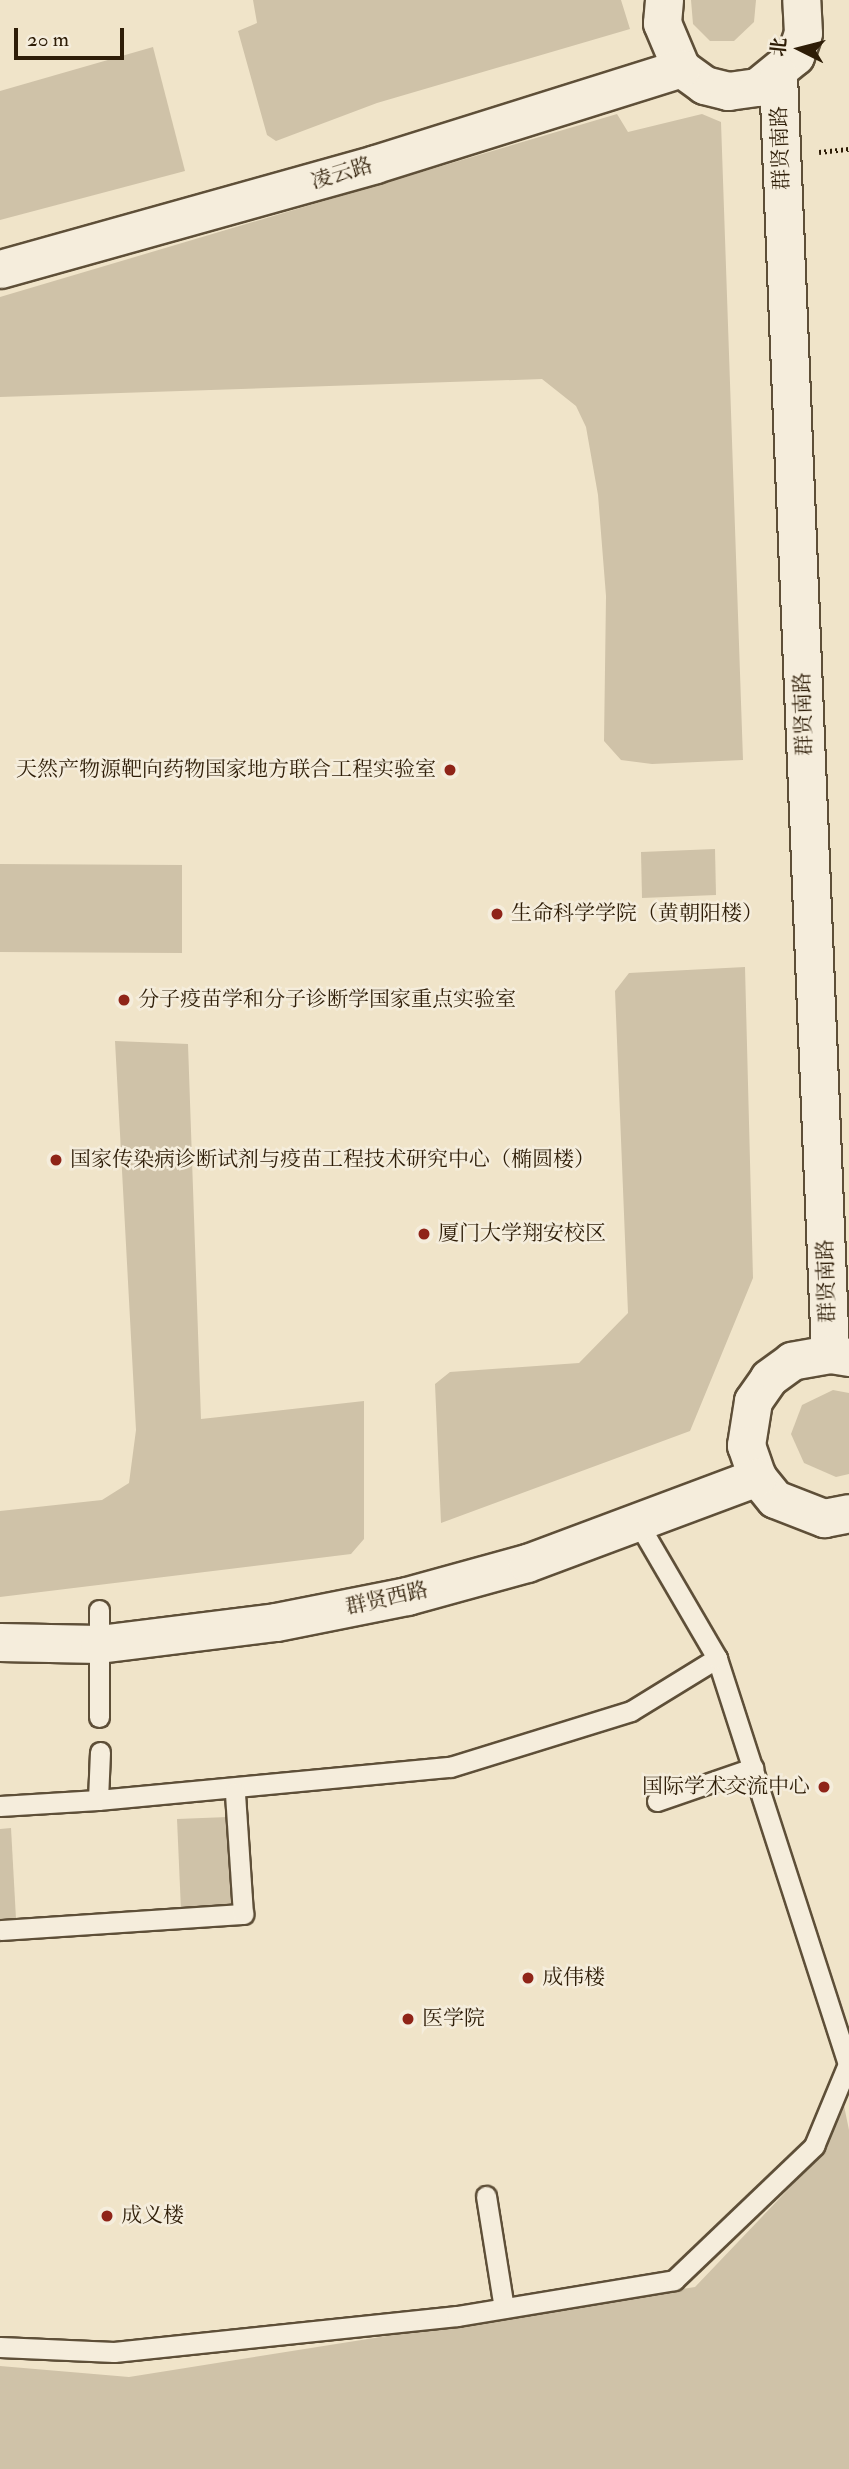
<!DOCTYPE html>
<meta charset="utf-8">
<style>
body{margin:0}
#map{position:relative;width:849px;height:2469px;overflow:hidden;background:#f0e4c9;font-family:"IM FELL Double Pica","Noto Serif SC",serif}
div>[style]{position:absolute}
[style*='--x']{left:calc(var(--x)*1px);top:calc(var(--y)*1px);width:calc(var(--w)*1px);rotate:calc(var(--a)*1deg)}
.green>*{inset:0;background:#cfc2a8}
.path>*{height:4.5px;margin-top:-2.25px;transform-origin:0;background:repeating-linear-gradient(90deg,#2e1d07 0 2px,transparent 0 5.5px)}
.roads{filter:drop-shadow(2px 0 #5e4f38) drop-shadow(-2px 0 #5e4f38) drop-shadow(0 2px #5e4f38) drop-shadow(0 -2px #5e4f38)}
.lane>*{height:19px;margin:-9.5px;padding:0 9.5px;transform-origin:9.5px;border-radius:9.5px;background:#f5eddc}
.street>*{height:37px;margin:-18.5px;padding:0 18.5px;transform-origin:18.5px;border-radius:18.5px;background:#f5eddc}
.dots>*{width:19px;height:19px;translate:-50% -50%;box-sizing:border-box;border:4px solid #f5eddc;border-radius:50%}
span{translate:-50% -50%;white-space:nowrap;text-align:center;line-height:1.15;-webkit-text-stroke:5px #f5eddc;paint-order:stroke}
.street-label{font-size:21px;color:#2e1d07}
.poi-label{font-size:21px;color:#2e1d07}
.right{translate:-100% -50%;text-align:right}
.left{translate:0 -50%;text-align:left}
.north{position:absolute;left:765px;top:14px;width:70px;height:70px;-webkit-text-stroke:5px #f5eddc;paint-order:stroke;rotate:276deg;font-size:19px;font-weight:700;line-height:28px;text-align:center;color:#2e1d07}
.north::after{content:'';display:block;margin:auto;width:24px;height:32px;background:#2e1d07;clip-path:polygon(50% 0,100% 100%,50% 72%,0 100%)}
.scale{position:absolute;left:14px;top:28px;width:110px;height:32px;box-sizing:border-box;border:4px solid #2e1d07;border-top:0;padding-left:9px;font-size:21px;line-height:24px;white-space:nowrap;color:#2e1d07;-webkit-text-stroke:5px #f5eddc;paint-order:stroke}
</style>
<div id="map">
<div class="green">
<i style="clip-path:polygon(253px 0,621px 0,630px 29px,377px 103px,276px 141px,267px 135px,238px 31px,257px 23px)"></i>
<i style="clip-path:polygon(691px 0,756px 0,754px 22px,734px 41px,710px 41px,693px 24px)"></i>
<i style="clip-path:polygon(153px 47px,185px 171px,0 220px,0 91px)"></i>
<i style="clip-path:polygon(617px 114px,628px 132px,702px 114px,721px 122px,743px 760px,652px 764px,621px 760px,604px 741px,606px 596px,598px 495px,586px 427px,576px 406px,542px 379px,0 397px,0 297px)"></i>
<i style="clip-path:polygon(715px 849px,716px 895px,642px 898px,641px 852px)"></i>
<i style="clip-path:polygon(0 864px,182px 865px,182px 953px,0 952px)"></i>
<i style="clip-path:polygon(745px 967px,753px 1278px,690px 1431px,441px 1523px,435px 1384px,450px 1372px,579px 1363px,628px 1313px,615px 991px,629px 973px)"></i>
<i style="clip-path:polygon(115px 1041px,188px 1044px,201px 1419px,364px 1401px,364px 1539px,351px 1554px,0 1597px,0 1511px,102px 1500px,129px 1483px,136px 1430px)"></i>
<i style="clip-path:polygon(833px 1390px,849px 1393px,849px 1474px,836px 1477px,804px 1463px,791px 1434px,802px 1405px)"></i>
<i style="clip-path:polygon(228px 1817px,232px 1908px,181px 1910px,177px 1819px)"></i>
<i style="clip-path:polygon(11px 1828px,16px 1919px,0 1920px,0 1829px)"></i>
<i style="clip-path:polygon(840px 2086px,849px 2130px,849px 2469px,0 2469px,0 2366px,129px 2377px,695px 2287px,819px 2157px)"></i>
</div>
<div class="path">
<i style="--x:819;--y:152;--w:30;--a:-6"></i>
</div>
<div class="roads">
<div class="lane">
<i style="--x:99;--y:1717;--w:107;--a:-90"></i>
<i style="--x:100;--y:1752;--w:48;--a:92.4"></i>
<i style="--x:98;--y:1800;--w:354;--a:-5.4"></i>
<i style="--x:450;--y:1767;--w:189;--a:-17.2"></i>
<i style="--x:631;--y:1711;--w:101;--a:-31.6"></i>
<i style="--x:657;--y:1801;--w:102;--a:-19"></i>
<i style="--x:0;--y:1806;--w:98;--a:-3.5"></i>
<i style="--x:0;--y:1930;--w:244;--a:-3.8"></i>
<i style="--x:243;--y:1914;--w:122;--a:-93.8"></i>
<i style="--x:486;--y:2196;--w:113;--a:80.9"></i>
<i style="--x:0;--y:2347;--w:114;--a:2.5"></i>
<i style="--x:114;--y:2352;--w:345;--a:-6"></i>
<i style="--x:457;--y:2316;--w:220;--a:-9.4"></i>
<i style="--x:674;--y:2280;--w:194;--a:-43.7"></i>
<i style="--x:814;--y:2146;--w:89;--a:-67.5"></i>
<i style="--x:848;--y:2064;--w:427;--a:-107.9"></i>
<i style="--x:717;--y:1658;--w:159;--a:-120.3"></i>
</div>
<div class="street">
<i style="--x:664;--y:0;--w:23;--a:95"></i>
<i style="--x:662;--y:23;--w:49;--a:67.1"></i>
<i style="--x:681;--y:68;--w:29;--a:36"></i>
<i style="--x:704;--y:85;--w:25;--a:14"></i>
<i style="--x:728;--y:91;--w:29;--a:-8"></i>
<i style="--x:757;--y:87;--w:49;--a:-39.2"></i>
<i style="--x:795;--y:56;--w:24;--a:-71"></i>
<i style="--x:803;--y:33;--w:33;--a:-93"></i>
<i style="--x:778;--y:75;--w:1280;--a:87.67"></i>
<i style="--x:0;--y:269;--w:389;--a:-15.6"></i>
<i style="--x:375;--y:164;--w:321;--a:-17.4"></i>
<i style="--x:849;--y:1357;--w:19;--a:-171"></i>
<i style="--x:830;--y:1354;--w:39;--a:170"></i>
<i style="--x:792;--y:1361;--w:29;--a:144"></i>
<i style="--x:769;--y:1378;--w:28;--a:125"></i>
<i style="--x:753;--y:1401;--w:45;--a:99"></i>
<i style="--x:746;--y:1445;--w:34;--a:71"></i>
<i style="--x:757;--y:1477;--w:28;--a:51"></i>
<i style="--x:775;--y:1499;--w:53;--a:21.2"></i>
<i style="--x:824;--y:1518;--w:25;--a:-11"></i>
<i style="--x:0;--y:1642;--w:99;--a:1.2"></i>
<i style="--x:99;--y:1644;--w:178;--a:-7.1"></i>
<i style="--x:276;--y:1622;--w:134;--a:-11.2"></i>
<i style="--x:407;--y:1596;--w:124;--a:-15.4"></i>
<i style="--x:527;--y:1563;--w:246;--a:-20.5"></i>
</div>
</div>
<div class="dots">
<i style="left:450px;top:770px;background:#8f2418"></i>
<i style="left:497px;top:914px;background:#8f2418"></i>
<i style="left:124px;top:1000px;background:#8f2418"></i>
<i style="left:56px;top:1160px;background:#8f2418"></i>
<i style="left:424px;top:1234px;background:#8f2418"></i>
<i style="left:824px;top:1787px;background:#8f2418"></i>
<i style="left:528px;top:1978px;background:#8f2418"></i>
<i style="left:408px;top:2019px;background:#8f2418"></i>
<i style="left:107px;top:2216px;background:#8f2418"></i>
</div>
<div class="street-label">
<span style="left:781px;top:148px;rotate:-92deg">群贤南路</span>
<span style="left:342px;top:174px;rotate:-17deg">凌云路</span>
<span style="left:804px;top:714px;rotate:-92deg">群贤南路</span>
<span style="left:827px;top:1281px;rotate:-92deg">群贤南路</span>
<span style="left:387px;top:1599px;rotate:-13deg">群贤西路</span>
</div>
<div class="poi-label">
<span class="right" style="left:436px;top:770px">天然产物源靶向药物国家地方联合工程实验室</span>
<span class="left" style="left:511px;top:914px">生命科学学院（黄朝阳楼）</span>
<span class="left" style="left:138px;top:1000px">分子疫苗学和分子诊断学国家重点实验室</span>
<span class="left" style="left:70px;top:1160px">国家传染病诊断试剂与疫苗工程技术研究中心（椭圆楼）</span>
<span class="left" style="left:438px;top:1234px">厦门大学翔安校区</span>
<span class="right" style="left:810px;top:1787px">国际学术交流中心</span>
<span class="left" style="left:542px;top:1978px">成伟楼</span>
<span class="left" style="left:422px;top:2019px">医学院</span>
<span class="left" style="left:121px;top:2216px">成义楼</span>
</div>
<div class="north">北</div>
<div class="scale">20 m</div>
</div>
